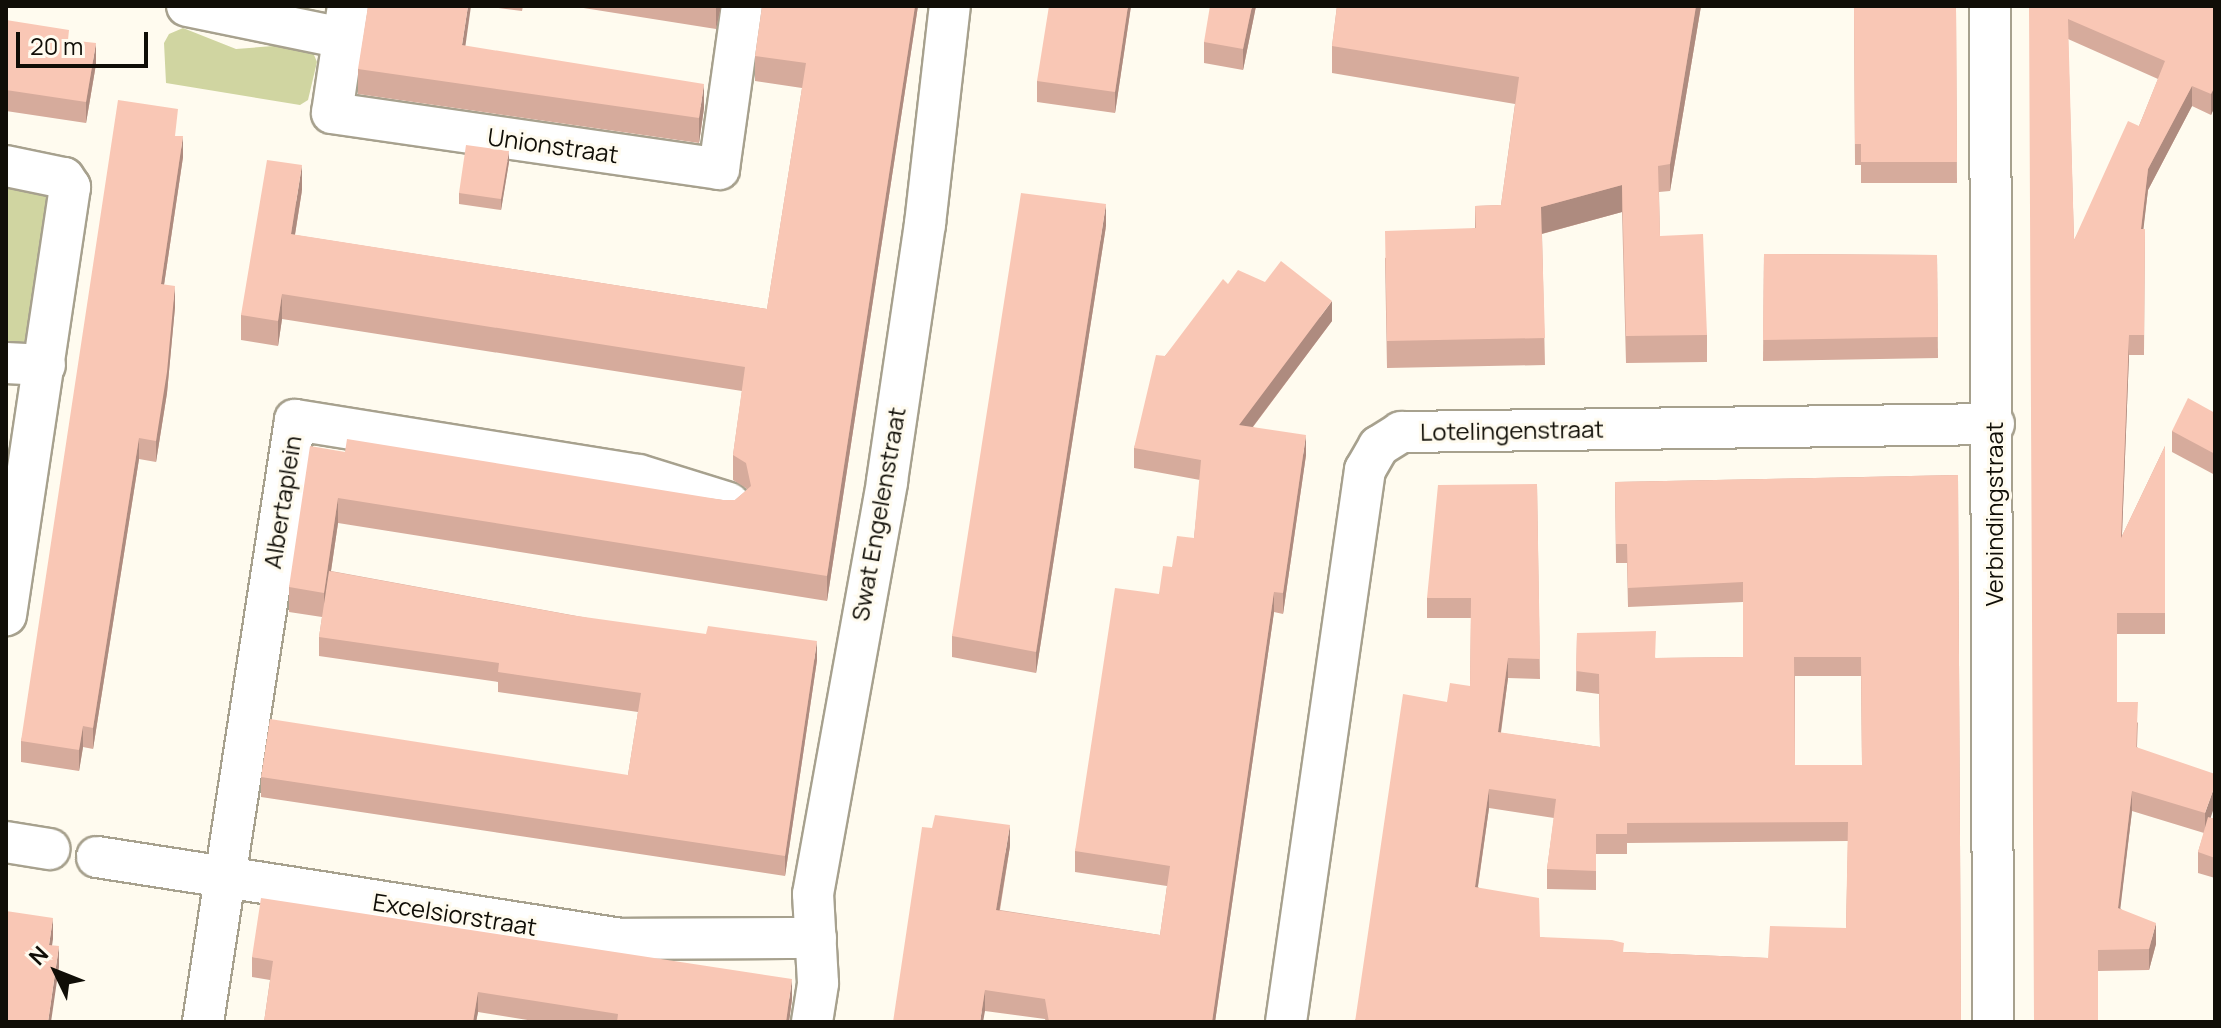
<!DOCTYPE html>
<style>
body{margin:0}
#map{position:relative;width:2221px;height:1028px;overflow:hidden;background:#fffbef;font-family:Manrope,sans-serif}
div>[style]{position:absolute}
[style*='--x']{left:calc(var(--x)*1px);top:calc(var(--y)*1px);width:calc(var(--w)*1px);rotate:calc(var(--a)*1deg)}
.green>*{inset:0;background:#d0d5a1}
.roads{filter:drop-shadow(2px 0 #a7a18e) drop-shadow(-2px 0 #a7a18e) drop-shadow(0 2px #a7a18e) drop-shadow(0 -2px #a7a18e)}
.minor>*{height:40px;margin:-20px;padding:0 20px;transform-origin:20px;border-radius:20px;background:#fff}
.wall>*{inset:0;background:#d6ab9c}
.shaded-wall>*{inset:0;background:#ae8b7f}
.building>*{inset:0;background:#f9c7b5}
span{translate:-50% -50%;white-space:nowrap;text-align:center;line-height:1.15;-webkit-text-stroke:6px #fffbef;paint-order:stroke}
.street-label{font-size:24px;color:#100e07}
.frame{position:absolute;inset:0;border:8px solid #100e07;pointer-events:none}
.north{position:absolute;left:16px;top:932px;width:80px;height:80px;-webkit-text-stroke:6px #fffbef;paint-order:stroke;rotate:313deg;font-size:22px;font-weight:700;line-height:32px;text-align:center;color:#100e07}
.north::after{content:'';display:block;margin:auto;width:28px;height:36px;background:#100e07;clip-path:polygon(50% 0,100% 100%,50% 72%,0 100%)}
.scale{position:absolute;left:16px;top:32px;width:132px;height:36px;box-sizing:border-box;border:4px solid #100e07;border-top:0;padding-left:10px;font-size:24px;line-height:28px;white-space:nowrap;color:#100e07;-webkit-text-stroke:6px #fffbef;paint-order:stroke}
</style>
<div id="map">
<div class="green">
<i style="clip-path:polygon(183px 28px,236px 49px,286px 45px,312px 50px,317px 62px,308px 100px,300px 105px,166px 83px,164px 43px,169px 34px)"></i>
<i style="clip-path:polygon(6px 167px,64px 178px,45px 365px,6px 363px)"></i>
</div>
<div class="roads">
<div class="minor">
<i style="--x:187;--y:6;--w:159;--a:11.6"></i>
<i style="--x:348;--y:6;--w:108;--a:98.5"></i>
<i style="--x:332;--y:113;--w:391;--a:8.2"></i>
<i style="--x:719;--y:169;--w:165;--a:-82"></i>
<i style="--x:1990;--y:6;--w:1016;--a:89.83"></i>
<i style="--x:6;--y:166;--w:59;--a:11.7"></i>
<i style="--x:64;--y:178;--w:11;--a:56"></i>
<i style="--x:70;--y:187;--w:433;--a:98.5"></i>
<i style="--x:6;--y:363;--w:39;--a:3"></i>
<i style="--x:6;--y:842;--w:44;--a:9.2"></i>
<i style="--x:97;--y:857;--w:530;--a:8.89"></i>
<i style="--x:621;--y:939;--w:195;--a:-0.3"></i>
<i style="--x:203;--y:1022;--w:609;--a:-81.31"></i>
<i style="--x:295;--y:420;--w:348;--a:9.1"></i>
<i style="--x:639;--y:475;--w:94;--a:17.3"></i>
<i style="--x:812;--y:1022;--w:39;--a:-81"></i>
<i style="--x:818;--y:983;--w:89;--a:-93.2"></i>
<i style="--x:813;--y:894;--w:420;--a:-79.8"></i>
<i style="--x:887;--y:481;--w:260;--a:-81.6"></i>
<i style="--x:925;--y:224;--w:219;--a:-83.5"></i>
<i style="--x:1286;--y:1022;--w:558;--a:-81.86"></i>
<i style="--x:1365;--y:470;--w:28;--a:-60"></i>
<i style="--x:1379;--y:446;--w:26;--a:-32"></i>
<i style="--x:1401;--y:432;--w:593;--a:-0.77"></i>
</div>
</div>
<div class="wall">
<i style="clip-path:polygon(483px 6px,523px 6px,522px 11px)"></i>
<i style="clip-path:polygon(571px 6px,721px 6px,716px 29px)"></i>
<i style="clip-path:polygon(918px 6px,827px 601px,338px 523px,331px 571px,817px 660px,785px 876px,261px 797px,261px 777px,628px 775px,638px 712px,498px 692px,498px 682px,319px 656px,319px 637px,322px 617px,289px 612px,289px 587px,345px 452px,723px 500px,735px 500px,747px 490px,746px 488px,733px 480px,733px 455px,742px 391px,282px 319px,278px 346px,241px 340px,241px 315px,302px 190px,295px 235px,767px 309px,802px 88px,755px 81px,755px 56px)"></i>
<i style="clip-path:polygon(1131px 6px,1115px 113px,1037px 102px,1037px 81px)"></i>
<i style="clip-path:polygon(1256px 6px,1243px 70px,1204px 63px,1204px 42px)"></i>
<i style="clip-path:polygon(1337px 6px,1701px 6px,1670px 191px,1659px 192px,1660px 236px,1707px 335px,1707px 362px,1626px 363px,1622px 212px,1542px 234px,1545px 365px,1387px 368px,1385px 258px,1475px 228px,1475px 206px,1501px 205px,1515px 104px,1332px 73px,1332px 46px)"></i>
<i style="clip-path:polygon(1854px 6px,1956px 6px,1957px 183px,1861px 183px,1861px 165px,1855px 165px)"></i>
<i style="clip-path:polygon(evenodd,2029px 6px,2215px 6px,2215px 106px,2211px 115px,2192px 106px,2148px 190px,2143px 229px,2145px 229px,2144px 355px,2129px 355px,2122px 536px,2165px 446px,2165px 634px,2117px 634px,2117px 702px,2138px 723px,2137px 747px,2211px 818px,2215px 819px,2215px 878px,2198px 873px,2198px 852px,2204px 833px,2132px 811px,2120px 908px,2156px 944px,2149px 970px,2098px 971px,2029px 6px,2068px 39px,2158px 79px,2139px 126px,2074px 240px,2068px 39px)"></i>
<i style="clip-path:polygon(6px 20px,69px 40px,96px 64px,86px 123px,6px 111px)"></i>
<i style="clip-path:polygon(465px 46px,704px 108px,699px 143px,358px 94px,358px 69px)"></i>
<i style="clip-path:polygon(177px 136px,183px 157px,164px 285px,175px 307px,167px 393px,156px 462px,139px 459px,93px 749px,83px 747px,79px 771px,21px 762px,21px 741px)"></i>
<i style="clip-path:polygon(509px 162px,501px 210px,459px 204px,459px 193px)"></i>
<i style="clip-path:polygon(1106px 226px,1036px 673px,952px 657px,952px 636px)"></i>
<i style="clip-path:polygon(1764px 254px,1937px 255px,1938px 358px,1763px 361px)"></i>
<i style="clip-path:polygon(1228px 284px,1332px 321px,1253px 427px,1306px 455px,1283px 614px,1274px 612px,1215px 1022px,1046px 1022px,1045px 1019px,985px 1011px,893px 1022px,1010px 846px,1000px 910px,1160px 935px,1167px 886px,1075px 872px,1075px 851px,1159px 594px,1172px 567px,1194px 538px,1200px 480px,1134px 468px,1134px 448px,1165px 356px)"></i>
<i style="clip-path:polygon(2215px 413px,2215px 475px,2172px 452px,2172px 431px)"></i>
<i style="clip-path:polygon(evenodd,1958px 475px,1961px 1022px,1355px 1022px,1447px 702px,1470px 686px,1471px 618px,1427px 618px,1427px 598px,1537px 484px,1540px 679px,1508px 678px,1501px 733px,1600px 747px,1599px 694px,1576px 691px,1577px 633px,1656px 658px,1743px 657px,1743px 602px,1628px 607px,1627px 563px,1616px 563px,1615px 482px,1958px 475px,1795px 676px,1861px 676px,1862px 765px,1795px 765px,1795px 676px,1958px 475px,1489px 808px,1554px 818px,1547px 869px,1547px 889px,1596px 890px,1596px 854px,1627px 854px,1627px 843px,1848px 841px,1846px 928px,1768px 958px,1624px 952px,1540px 937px,1478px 887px,1489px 808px)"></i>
<i style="clip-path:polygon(252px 957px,792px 999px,789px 1022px,540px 1022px,478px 1012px,476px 1022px,264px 1022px,270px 980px,252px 977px)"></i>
</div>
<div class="shaded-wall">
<i style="clip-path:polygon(468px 6px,471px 6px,462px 70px,462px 45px)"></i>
<i style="clip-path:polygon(716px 6px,721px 6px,716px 29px)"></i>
<i style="clip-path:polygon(915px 6px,918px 6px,827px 601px,827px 576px)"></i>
<i style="clip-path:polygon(1128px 6px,1131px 6px,1115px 113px,1115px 92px)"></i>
<i style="clip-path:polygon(1252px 6px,1256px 6px,1243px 70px,1243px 49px)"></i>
<i style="clip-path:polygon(1696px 6px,1701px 6px,1670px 191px,1670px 164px)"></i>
<i style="clip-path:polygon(96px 43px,96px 64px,86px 123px,86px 102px)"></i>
<i style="clip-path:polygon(704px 84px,704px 108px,699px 143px,699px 118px)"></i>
<i style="clip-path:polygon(2192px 86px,2192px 106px,2148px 190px,2141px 250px,2141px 229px,2148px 169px)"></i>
<i style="clip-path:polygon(2215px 86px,2215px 106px,2211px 115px,2211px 94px)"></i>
<i style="clip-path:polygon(183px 136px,183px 157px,161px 305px,161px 284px)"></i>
<i style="clip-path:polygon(509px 151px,509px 162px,501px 210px,501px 199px)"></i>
<i style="clip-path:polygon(302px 165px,302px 190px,291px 259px,291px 234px)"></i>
<i style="clip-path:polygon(1622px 185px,1622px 212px,1541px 234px,1541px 207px)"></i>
<i style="clip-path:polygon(1106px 204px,1106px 226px,1036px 673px,1036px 652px)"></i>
<i style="clip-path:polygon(175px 286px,175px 307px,167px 393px,156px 462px,156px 441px)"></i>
<i style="clip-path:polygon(282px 294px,282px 319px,278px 346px,278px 321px)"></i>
<i style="clip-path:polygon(1332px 301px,1332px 321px,1239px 445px,1239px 425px)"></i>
<i style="clip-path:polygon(2129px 335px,2129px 355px,2121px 558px,2121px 538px)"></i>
<i style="clip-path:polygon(1306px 435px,1306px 455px,1283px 614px,1283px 593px)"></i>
<i style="clip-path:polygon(139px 438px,139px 459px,93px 749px,93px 728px)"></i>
<i style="clip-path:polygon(338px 498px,338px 523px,324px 618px,324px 593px)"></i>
<i style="clip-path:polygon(1274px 592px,1274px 612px,1215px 1022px,1212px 1022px)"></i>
<i style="clip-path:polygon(817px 641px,817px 660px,785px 876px,785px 856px)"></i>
<i style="clip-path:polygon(1508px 658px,1508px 678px,1498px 752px,1498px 732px)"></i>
<i style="clip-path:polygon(83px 726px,83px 747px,79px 771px,79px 750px)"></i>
<i style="clip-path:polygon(2215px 785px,2215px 805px,2205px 834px,2205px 813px)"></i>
<i style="clip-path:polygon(1489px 789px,1489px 808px,1475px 906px,1475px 887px)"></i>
<i style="clip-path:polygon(2132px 791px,2132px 811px,2118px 928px,2118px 908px)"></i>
<i style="clip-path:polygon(1010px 825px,1010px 846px,996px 930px,996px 910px)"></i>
<i style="clip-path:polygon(53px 918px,53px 939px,49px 966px,49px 945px)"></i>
<i style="clip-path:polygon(2156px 923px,2156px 944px,2149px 970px,2149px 949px)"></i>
<i style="clip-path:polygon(59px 946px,59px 967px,51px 1022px,48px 1022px)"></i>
<i style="clip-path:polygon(792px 979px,792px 999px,789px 1022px,786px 1022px)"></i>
<i style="clip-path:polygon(985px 990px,985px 1011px,983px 1022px,980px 1022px)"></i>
<i style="clip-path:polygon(478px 992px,478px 1012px,476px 1022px,473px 1022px)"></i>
</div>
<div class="building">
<i style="clip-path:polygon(368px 6px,468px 6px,462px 45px,704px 84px,699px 118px,358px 69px)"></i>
<i style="clip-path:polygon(762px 6px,915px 6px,827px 576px,338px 498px,324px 593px,289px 587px,310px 446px,345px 452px,347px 439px,723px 500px,735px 500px,751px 486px,746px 463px,733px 455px,745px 367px,282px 294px,278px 321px,241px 315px,267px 160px,302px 165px,291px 234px,767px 309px,806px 63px,755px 56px)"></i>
<i style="clip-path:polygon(1049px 6px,1128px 6px,1115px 92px,1037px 81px)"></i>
<i style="clip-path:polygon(1210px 6px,1252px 6px,1243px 49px,1204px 42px)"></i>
<i style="clip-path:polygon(1337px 6px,1696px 6px,1670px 164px,1658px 166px,1660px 236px,1703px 234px,1707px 335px,1626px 336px,1622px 185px,1541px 207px,1545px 338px,1387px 341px,1385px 231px,1476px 228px,1475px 206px,1501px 205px,1519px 77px,1332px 46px)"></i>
<i style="clip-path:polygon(1854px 6px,1956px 6px,1957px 162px,1861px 162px,1861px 144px,1855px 144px)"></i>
<i style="clip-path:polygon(evenodd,2029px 6px,2215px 6px,2215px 86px,2211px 94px,2192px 86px,2148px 169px,2141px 229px,2145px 229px,2144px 335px,2129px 335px,2121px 538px,2165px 446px,2165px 613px,2117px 613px,2117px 702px,2138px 702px,2136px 747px,2215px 774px,2215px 785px,2205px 813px,2132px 791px,2118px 908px,2156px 923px,2149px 949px,2098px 950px,2098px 1022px,2034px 1022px,2029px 6px,2068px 19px,2165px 61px,2139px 126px,2128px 121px,2074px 240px,2068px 19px)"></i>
<i style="clip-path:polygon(6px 20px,69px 30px,68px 40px,96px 43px,86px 102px,6px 90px)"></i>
<i style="clip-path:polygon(118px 100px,178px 109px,175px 136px,183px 136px,161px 284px,175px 286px,167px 372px,156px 441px,139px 438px,93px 728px,83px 726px,79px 750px,21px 741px)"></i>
<i style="clip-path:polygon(466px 145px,509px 151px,501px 199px,459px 193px)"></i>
<i style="clip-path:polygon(1021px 193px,1106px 204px,1036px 652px,952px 636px)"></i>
<i style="clip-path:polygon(1764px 254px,1937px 255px,1938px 337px,1763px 340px)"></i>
<i style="clip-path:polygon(1281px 261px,1332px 301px,1239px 425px,1306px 435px,1283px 593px,1274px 592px,1212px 1022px,1049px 1022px,1045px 999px,985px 990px,980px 1022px,893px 1022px,922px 827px,932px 828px,935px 815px,1010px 825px,996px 910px,1160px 935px,1170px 866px,1075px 851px,1115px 588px,1159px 594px,1163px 566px,1172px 567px,1177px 536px,1194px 538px,1201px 460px,1134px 448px,1156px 355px,1165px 356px,1223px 279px,1228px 284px,1238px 270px,1265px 282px)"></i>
<i style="clip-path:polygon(2188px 398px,2215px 413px,2215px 454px,2172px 431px)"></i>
<i style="clip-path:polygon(evenodd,1958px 475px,1961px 1022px,1355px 1022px,1403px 694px,1447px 702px,1450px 683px,1470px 686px,1471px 598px,1427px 598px,1438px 485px,1537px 484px,1540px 659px,1508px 658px,1498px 732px,1600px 747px,1599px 674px,1576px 671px,1577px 633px,1656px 631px,1655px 658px,1743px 657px,1743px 582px,1628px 588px,1627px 544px,1616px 544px,1615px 482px,1958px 475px,1794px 657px,1861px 657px,1862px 765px,1795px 765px,1794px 657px,1958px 475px,1489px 789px,1556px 799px,1547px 869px,1596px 871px,1596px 834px,1627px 834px,1627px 823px,1848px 822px,1846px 928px,1770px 926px,1768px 958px,1623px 952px,1624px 943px,1612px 940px,1540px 937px,1539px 898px,1475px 887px,1489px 789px)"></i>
<i style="clip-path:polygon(329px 571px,570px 615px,706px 634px,708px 626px,817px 641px,785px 856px,261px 777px,270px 719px,628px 775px,641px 693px,498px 672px,499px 663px,319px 637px)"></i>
<i style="clip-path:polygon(2208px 817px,2215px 819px,2215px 858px,2198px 852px)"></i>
<i style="clip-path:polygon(261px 898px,792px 979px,786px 1022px,617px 1022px,618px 1014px,478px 992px,473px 1022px,264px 1022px,273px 961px,252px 957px)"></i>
<i style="clip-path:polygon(6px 911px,53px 918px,49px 945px,59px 946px,48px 1022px,6px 1022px)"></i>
</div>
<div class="street-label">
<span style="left:553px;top:145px;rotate:8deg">Unionstraat</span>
<span style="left:1512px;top:430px;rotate:-1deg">Lotelingenstraat</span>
<span style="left:282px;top:502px;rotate:-81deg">Albertaplein</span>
<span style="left:878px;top:514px;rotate:-80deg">Swat Engelenstraat</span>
<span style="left:1994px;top:514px;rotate:-90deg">Verbindingstraat</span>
<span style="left:455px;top:914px;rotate:9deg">Excelsiorstraat</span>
</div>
<div class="frame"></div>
<div class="north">N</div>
<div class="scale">20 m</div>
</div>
